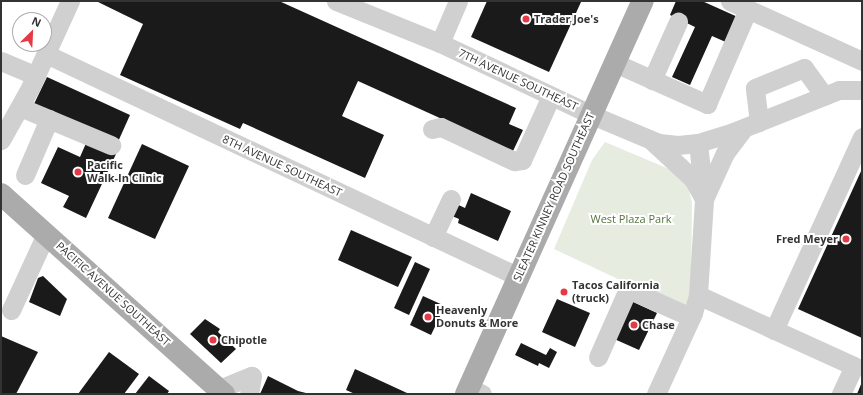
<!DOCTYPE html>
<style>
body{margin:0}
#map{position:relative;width:863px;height:395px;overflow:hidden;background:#fff;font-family:"Open Sans",sans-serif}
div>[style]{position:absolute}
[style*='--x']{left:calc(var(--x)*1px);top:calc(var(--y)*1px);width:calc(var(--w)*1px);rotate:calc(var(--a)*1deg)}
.green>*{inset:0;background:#e6ecdf}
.building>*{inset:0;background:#1a1a1a}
.minor>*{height:19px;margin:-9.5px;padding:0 9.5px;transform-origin:9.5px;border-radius:9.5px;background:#d0d0d0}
.major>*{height:22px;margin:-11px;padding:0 11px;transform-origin:11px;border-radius:11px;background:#ababab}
.dots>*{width:11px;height:11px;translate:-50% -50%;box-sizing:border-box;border:2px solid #fff;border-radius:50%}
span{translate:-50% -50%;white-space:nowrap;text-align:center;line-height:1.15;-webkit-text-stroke:4px #fff;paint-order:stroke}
.poi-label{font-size:11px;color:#333;font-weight:700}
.left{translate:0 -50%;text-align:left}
.right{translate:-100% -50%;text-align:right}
.street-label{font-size:11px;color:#333}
.park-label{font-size:11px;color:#56703f}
.frame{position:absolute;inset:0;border:2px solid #333;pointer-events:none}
.north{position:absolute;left:12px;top:12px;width:40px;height:40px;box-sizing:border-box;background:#fff;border:1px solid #adadad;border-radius:50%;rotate:24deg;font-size:11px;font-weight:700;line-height:16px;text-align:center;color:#333}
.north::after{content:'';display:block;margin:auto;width:14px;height:18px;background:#e63946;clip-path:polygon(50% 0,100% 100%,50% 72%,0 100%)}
</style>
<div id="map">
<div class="green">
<i style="clip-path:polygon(605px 142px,669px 169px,688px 186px,692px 203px,691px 285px,688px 305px,684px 310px,554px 249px,592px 160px)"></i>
</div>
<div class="building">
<i style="clip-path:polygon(96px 1px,279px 1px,516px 108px,509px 124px,523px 130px,513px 151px,358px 81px,342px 116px,384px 135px,365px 178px,243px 123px,240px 129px,120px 75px,143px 24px)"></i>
<i style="clip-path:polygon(487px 1px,581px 2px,549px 72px,471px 37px)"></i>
<i style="clip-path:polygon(676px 1px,702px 1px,740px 18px,728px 43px,712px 36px,690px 85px,672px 77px,695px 27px,670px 15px)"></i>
<i style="clip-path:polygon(47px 77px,130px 115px,117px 144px,33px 106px)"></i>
<i style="clip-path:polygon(87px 141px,116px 154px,86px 218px,63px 207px,69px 196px,41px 183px,58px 147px,80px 157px)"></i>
<i style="clip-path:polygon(142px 144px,189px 166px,155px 239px,108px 218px)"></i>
<i style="clip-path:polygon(862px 169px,862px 338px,798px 309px)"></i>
<i style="clip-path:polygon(471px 193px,511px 211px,498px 241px,458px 223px,459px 219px,445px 213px,450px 201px,465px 208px)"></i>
<i style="clip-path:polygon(351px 230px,412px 257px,398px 287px,338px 260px)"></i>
<i style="clip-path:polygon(415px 262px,430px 269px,409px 315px,394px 308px)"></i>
<i style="clip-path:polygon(43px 276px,67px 299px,60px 316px,29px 302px,38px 278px)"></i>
<i style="clip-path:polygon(423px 296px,445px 306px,431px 335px,410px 325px)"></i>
<i style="clip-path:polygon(557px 299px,590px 313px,575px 347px,542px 332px)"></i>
<i style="clip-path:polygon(629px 300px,657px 313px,639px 350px,612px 338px)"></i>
<i style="clip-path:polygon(205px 319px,220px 329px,218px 332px,236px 349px,221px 363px,190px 334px)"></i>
<i style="clip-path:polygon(1px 336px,38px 352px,16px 394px,1px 394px)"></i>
<i style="clip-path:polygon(521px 343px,546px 355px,550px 348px,557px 352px,549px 368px,539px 363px,538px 366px,515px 355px)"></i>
<i style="clip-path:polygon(109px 352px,139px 374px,124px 394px,78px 394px)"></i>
<i style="clip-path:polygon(355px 369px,407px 393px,406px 394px,355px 394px,346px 390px)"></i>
<i style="clip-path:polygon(149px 376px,169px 391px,167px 394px,135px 394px)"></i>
<i style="clip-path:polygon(268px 376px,298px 391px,310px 394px,260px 394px)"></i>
<i style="clip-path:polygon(862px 382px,862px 394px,857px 394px)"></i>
</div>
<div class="minor">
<i style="--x:336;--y:1;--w:112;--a:22"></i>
<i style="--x:440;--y:43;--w:168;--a:25.3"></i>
<i style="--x:592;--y:115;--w:73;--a:22.7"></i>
<i style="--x:659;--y:143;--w:19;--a:6"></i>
<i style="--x:678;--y:145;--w:20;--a:-6"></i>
<i style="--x:698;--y:143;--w:37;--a:-17"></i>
<i style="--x:733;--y:132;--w:114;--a:-21.6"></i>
<i style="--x:839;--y:90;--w:23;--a:0"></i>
<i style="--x:730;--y:1;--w:145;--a:24.4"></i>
<i style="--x:440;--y:43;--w:46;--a:-66.8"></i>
<i style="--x:46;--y:54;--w:523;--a:25.24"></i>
<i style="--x:1;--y:61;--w:38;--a:23"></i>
<i style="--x:615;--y:63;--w:101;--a:24"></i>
<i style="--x:707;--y:104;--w:103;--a:-66.7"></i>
<i style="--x:652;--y:80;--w:64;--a:-65.9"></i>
<i style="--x:20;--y:107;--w:99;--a:22.7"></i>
<i style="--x:759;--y:122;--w:34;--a:-97"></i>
<i style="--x:755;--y:88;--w:53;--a:-22.2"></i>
<i style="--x:804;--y:68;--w:34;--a:54"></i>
<i style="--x:432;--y:129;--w:9;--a:-13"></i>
<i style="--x:441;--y:127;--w:81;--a:25"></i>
<i style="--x:514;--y:161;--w:8;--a:-7"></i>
<i style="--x:522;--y:160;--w:70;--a:-65.6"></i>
<i style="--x:1;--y:140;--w:62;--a:-60.9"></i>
<i style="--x:31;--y:86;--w:94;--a:-65.4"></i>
<i style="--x:652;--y:141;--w:56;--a:42.8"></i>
<i style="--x:693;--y:179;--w:23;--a:61"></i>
<i style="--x:704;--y:199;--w:51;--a:-65.5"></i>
<i style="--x:725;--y:153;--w:31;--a:-53"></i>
<i style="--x:25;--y:175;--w:61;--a:-66.8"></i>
<i style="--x:433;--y:237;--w:42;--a:-64.7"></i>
<i style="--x:698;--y:295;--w:171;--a:24.5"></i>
<i style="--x:854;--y:366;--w:31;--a:115"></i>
<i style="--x:11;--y:310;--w:84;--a:-65.3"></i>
<i style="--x:774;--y:330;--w:212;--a:-65.5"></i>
<i style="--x:598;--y:357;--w:74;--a:-66.2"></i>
<i style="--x:628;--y:289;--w:69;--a:24"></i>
<i style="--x:468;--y:388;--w:15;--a:23"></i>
<i style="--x:219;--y:389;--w:35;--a:-22"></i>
<i style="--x:252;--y:376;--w:18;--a:99"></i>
<i style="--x:656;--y:394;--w:89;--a:-65.4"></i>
<i style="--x:693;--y:313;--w:19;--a:-74"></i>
<i style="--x:698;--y:295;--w:96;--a:-86.4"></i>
<i style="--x:704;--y:199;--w:56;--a:-96.1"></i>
</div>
<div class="major">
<i style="--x:1;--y:194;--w:300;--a:41.9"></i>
<i style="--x:466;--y:394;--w:431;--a:-65.8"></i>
</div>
<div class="dots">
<i style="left:526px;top:19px;background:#e63946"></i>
<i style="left:78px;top:172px;background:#e63946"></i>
<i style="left:846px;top:239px;background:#e63946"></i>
<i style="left:564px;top:292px;background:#e63946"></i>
<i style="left:428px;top:317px;background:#e63946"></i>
<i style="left:634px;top:325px;background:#e63946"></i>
<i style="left:213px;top:340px;background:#e63946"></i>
</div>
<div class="poi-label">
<span class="left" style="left:534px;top:19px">Trader Joe's</span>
<span class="left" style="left:87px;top:172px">Pacific<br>Walk-In Clinic</span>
<span class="right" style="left:838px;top:239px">Fred Meyer</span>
<span class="left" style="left:572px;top:292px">Tacos California<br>(truck)</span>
<span class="left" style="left:436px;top:317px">Heavenly<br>Donuts &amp; More</span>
<span class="left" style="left:642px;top:325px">Chase</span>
<span class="left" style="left:221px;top:340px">Chipotle</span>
</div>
<div class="street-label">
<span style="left:518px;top:80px;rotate:25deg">7TH AVENUE SOUTHEAST</span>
<span style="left:282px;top:166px;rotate:25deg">8TH AVENUE SOUTHEAST</span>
<span style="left:554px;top:197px;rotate:-66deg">SLEATER KINNEY ROAD SOUTHEAST</span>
<span style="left:113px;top:294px;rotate:42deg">PACIFIC AVENUE SOUTHEAST</span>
</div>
<div class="park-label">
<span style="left:631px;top:219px">West Plaza Park</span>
</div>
<div class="frame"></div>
<div class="north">N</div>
</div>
